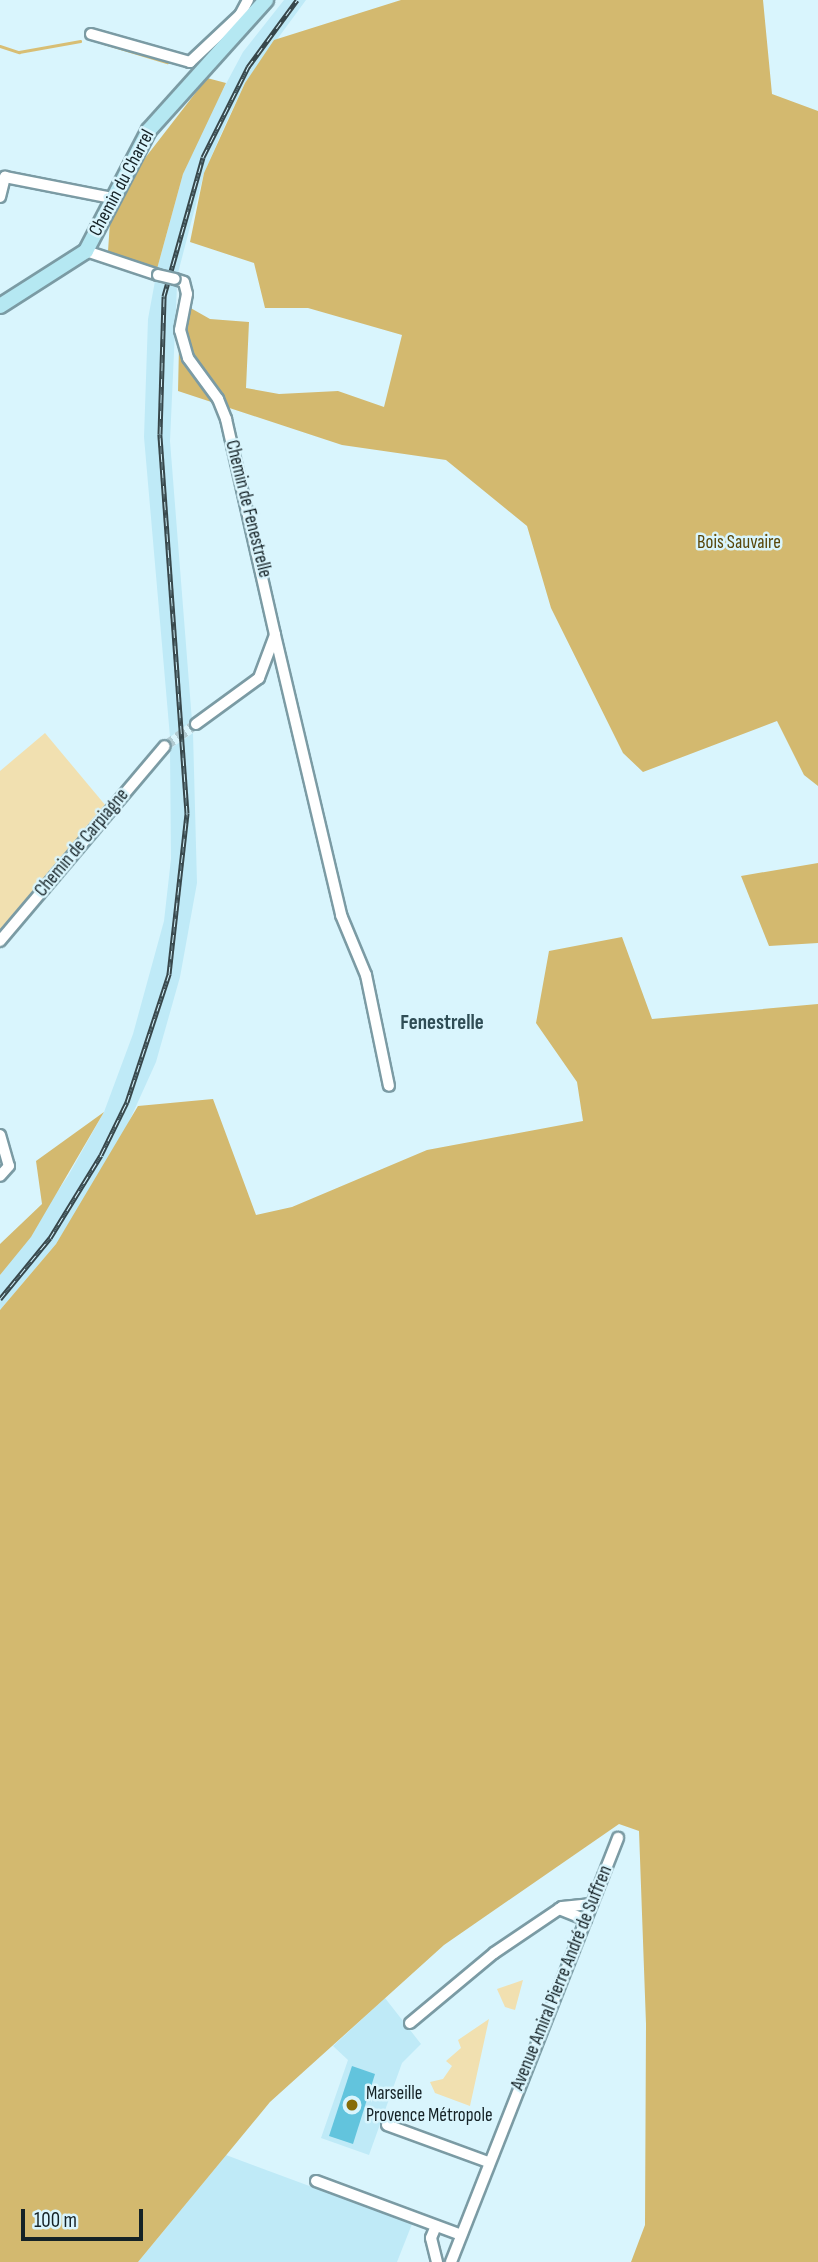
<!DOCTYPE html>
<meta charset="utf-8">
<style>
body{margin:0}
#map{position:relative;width:818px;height:2262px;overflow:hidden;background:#d9f5fd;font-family:"Sofia Sans Condensed",sans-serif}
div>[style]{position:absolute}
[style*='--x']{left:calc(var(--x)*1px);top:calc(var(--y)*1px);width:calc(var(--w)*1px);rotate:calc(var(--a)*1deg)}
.built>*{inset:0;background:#bfeaf7}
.green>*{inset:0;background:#f1e0b0}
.forest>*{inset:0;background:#d3b96f}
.stream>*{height:2.5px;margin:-1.25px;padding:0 1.25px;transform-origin:1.25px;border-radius:1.25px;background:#d8be74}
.building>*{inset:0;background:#62c4dd}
.street-tunnel>*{height:10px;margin-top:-5px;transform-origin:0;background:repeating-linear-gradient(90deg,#b2cbd2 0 10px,transparent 0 15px)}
.roads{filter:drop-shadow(2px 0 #7b9ba4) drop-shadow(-2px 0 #7b9ba4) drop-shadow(0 2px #7b9ba4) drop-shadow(0 -2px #7b9ba4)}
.street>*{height:10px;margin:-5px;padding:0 5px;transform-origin:5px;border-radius:5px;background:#fff}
.secondary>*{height:14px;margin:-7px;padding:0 7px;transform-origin:7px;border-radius:7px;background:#b5e8f2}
.rail>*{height:5px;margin-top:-2.5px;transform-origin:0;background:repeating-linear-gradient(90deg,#d9f5fd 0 8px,#37474b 0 16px);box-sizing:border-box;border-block:2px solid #37474b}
.bridges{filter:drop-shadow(2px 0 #7b9ba4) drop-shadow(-2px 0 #7b9ba4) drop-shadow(0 2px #7b9ba4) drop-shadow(0 -2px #7b9ba4)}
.street-bridge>*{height:10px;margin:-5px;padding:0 5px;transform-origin:5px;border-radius:5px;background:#fff}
.dots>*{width:19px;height:19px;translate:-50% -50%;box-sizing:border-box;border:4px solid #d9f5fd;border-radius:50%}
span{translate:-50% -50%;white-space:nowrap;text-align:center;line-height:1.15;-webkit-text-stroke:5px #d9f5fd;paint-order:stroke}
.street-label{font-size:19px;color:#152226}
.park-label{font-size:19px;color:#584609}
.poi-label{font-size:19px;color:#152226}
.left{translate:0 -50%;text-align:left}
.neighbourhood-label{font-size:21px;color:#2f4d55;font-weight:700}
.scale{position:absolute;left:21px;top:2209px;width:122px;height:32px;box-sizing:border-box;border:4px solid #152226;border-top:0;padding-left:9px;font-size:21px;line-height:24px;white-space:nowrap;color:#152226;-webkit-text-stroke:5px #d9f5fd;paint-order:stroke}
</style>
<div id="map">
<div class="built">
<i style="clip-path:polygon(284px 0,306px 0,245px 83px,226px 123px,204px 173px,178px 273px,157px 269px,183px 174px,204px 125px,243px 52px)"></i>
<i style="clip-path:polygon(155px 281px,177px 286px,170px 441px,192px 721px,170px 737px,144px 437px,148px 319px)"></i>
<i style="clip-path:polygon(193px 733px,197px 883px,180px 977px,156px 1062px,118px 1146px,56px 1244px,0 1310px,0 1275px,68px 1176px,104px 1112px,133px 1034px,164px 921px,171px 859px,170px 749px)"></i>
<i style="clip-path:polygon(385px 1998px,421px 2044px,402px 2063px,369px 2155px,321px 2138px,348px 2060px,333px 2046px)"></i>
<i style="clip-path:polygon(226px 2155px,412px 2224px,397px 2262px,138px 2262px)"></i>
</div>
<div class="green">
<i style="clip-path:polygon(45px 733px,106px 806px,0 930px,0 771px)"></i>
<i style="clip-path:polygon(523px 1980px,515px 2010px,505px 2007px,497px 1989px)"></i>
<i style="clip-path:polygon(489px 2019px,470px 2106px,435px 2093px,430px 2082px,443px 2079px,452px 2066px,446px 2061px,461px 2048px,458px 2040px)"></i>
</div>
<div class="forest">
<i style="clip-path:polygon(401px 0,763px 0,772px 94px,818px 111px,818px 786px,804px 775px,777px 721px,643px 772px,623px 753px,551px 608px,527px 526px,446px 460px,342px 445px,178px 391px,180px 302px,210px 319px,249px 322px,246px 388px,279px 394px,338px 391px,384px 407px,402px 335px,308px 308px,265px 308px,254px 263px,190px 242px,204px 173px,245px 83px,274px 40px)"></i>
<i style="clip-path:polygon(207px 78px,226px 83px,183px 174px,157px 269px,108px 251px,110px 222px,135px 171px)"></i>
<i style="clip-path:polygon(818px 863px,818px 943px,769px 946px,741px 876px)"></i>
<i style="clip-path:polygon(622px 937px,652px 1019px,818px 1004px,818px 2262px,631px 2262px,645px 2225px,646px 2024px,639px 1831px,619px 1824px,444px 1945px,270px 2102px,138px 2262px,0 2262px,0 1310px,56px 1244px,138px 1106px,213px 1099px,256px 1215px,292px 1207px,427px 1150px,583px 1121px,577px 1082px,536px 1023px,549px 951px)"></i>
<i style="clip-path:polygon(104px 1112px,31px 1237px,0 1275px,0 1244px,42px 1204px,36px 1161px)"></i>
</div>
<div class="stream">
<i style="--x:104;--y:43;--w:66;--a:16.8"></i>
<i style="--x:0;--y:46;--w:20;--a:18"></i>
<i style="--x:19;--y:52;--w:62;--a:-10.2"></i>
</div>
<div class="building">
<i style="clip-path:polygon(352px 2066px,375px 2074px,353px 2144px,329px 2136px)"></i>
</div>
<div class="street-tunnel">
<i style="--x:165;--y:746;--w:38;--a:-35"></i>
</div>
<div class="roads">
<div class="street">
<i style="--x:91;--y:34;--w:103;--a:15.8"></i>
<i style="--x:190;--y:62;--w:69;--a:-43.2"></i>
<i style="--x:240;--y:15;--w:17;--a:-62"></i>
<i style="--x:0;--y:197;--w:21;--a:-76"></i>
<i style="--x:5;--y:177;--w:109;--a:11.1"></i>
<i style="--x:86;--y:251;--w:76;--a:18.4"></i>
<i style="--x:175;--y:279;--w:9;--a:18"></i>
<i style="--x:184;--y:282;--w:12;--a:76"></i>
<i style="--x:187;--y:294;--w:37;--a:101"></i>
<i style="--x:180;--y:330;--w:29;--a:74"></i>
<i style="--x:188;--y:358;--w:51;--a:53.8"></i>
<i style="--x:218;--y:399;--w:22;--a:68"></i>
<i style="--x:226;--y:419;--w:221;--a:77.2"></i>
<i style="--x:275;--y:635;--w:46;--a:110.4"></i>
<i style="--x:259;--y:678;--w:78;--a:143.9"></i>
<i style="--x:275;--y:635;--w:288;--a:76.7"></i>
<i style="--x:341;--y:915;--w:65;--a:67.4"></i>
<i style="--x:366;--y:975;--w:113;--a:78.3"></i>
<i style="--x:0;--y:941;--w:255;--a:-49.8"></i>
<i style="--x:0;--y:1135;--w:32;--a:74"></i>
<i style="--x:9;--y:1166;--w:13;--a:132"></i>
<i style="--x:559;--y:1909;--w:29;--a:22"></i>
<i style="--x:410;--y:2023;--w:109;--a:-39.8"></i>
<i style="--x:494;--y:1953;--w:82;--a:-34.1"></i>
<i style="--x:562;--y:1907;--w:30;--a:-6"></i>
<i style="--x:387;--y:2125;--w:108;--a:20.1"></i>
<i style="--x:316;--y:2181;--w:155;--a:20.4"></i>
<i style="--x:436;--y:2226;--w:13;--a:113"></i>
<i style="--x:431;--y:2238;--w:25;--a:76"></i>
<i style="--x:451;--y:2262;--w:456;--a:-68.5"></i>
</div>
<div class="secondary">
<i style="--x:0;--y:306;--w:102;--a:-32.6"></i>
<i style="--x:86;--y:251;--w:136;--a:-62.5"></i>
<i style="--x:149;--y:130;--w:175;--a:-48"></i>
</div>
</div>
<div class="rail">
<i style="--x:0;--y:1299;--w:79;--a:-50.7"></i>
<i style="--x:50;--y:1238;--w:97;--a:-58.4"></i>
<i style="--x:101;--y:1155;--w:59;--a:-63.9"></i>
<i style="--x:127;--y:1102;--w:135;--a:-71.8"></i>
<i style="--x:169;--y:974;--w:162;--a:-83.6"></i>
<i style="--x:187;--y:813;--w:380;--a:-94.1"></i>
<i style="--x:160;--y:434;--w:138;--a:-88.3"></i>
<i style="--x:164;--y:296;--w:144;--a:-74.3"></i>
<i style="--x:203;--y:157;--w:101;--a:-63.4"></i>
<i style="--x:248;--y:67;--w:83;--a:-53.8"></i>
</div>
<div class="bridges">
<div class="street-bridge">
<i style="--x:158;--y:275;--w:17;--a:13"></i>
</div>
</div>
<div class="dots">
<i style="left:352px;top:2105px;background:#876c09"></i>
</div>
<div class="street-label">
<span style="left:122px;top:183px;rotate:-62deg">Chemin du Charrel</span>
<span style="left:248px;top:509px;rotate:76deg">Chemin de Fenestrelle</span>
<span style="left:82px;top:843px;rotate:-50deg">Chemin de Carpiagne</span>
<span style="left:562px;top:1978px;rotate:-68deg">Avenue Amiral Pierre André de Suffren</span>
</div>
<div class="park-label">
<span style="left:739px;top:543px">Bois Sauvaire</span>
</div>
<div class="poi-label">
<span class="left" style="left:366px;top:2105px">Marseille<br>Provence Métropole</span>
</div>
<div class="neighbourhood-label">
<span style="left:442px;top:1023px">Fenestrelle</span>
</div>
<div class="scale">100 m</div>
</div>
